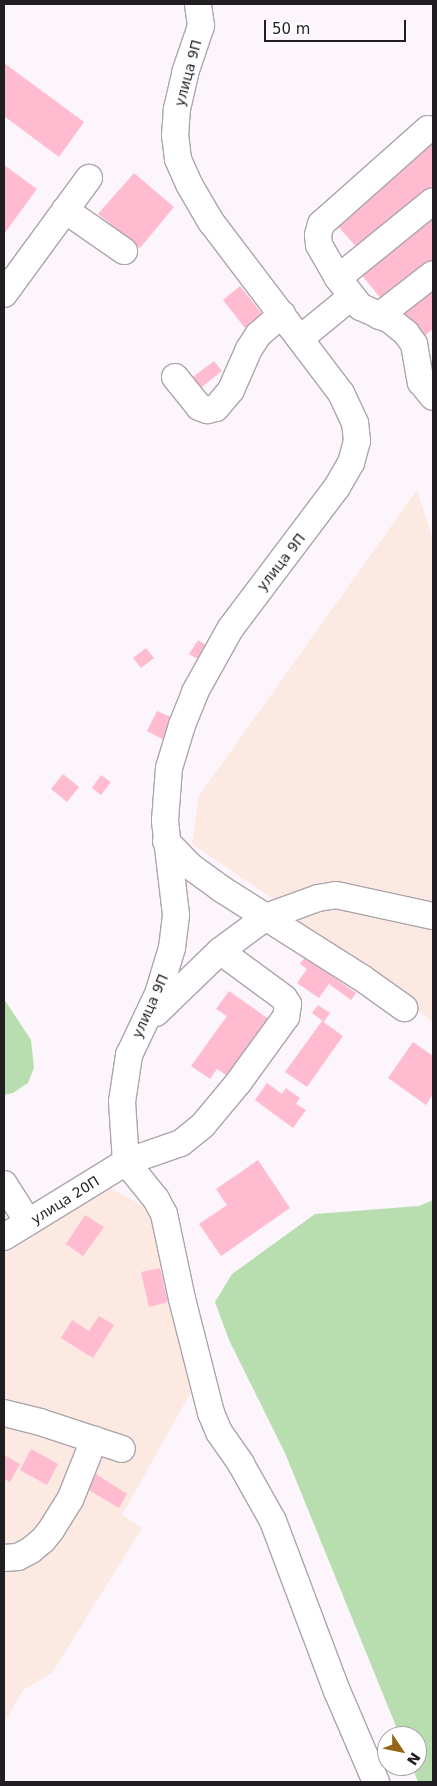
<!DOCTYPE html>
<meta charset="utf-8">
<style>
body{margin:0}
#map{position:relative;width:437px;height:1786px;overflow:hidden;background:#fcf5fc;font-family:"DejaVu Sans",sans-serif}
div>[style]{position:absolute}
[style*='--x']{left:calc(var(--x)*1px);top:calc(var(--y)*1px);width:calc(var(--w)*1px);rotate:calc(var(--a)*1deg)}
.industrial>*{inset:0;background:#fce9e1}
.green>*{inset:0;background:#b8deaf}
.building>*{inset:0;background:#ffbbcf}
.roads{filter:drop-shadow(1px 0 #aca5ac) drop-shadow(-1px 0 #aca5ac) drop-shadow(0 1px #aca5ac) drop-shadow(0 -1px #aca5ac)}
.minor>*{height:26px;margin:-13px;padding:0 13px;transform-origin:13px;border-radius:13px;background:#fff}
span{translate:-50% -50%;white-space:nowrap;text-align:center;line-height:1.15;-webkit-text-stroke:4px #fff;paint-order:stroke}
.street-label{font-size:14px;color:#211e21}
.frame{position:absolute;inset:0;border:5px solid #211e21;pointer-events:none}
.north{position:absolute;left:377px;top:1726px;width:50px;height:50px;box-sizing:border-box;background:#fff;border:1px solid #a6a5a6;border-radius:50%;rotate:124deg;font-size:14px;font-weight:700;line-height:20px;text-align:center;color:#211e21}
.north::after{content:'';display:block;margin:auto;width:18px;height:22px;background:#966416;clip-path:polygon(50% 0,100% 100%,50% 72%,0 100%)}
.scale{position:absolute;left:264px;top:20px;width:142px;height:22px;box-sizing:border-box;border:2px solid #211e21;border-top:0;padding-left:6px;font-size:15px;line-height:18px;white-space:nowrap;color:#211e21;-webkit-text-stroke:4px #fff;paint-order:stroke}
</style>
<div id="map">
<div class="industrial">
<i style="clip-path:polygon(417px 490px,433px 539px,433px 1022px,288px 915px,285px 907px,192px 844px,199px 796px)"></i>
<i style="clip-path:polygon(109px 1187px,151px 1210px,196px 1383px,122px 1515px,142px 1528px,52px 1673px,23px 1690px,4px 1723px,4px 1255px)"></i>
</div>
<div class="green">
<i style="clip-path:polygon(4px 999px,31px 1040px,34px 1068px,28px 1083px,13px 1093px,4px 1095px)"></i>
<i style="clip-path:polygon(433px 1200px,433px 1782px,418px 1782px,412px 1766px,417px 1766px,417px 1736px,400px 1736px,285px 1453px,229px 1340px,215px 1302px,232px 1274px,315px 1214px,419px 1206px)"></i>
</div>
<div class="building">
<i style="clip-path:polygon(4px 63px,84px 122px,59px 157px,4px 116px)"></i>
<i style="clip-path:polygon(433px 140px,433px 185px,359px 250px,337px 225px)"></i>
<i style="clip-path:polygon(4px 165px,37px 189px,4px 234px)"></i>
<i style="clip-path:polygon(134px 173px,174px 207px,140px 248px,98px 214px)"></i>
<i style="clip-path:polygon(433px 214px,433px 259px,382px 300px,360px 273px)"></i>
<i style="clip-path:polygon(240px 286px,262px 314px,245px 328px,223px 300px)"></i>
<i style="clip-path:polygon(433px 286px,433px 329px,422px 338px,401px 310px)"></i>
<i style="clip-path:polygon(214px 361px,222px 371px,198px 390px,190px 379px)"></i>
<i style="clip-path:polygon(198px 640px,210px 648px,201px 661px,189px 654px)"></i>
<i style="clip-path:polygon(146px 648px,154px 658px,141px 668px,133px 658px)"></i>
<i style="clip-path:polygon(157px 711px,175px 719px,164px 740px,147px 731px)"></i>
<i style="clip-path:polygon(63px 774px,79px 787px,67px 802px,51px 789px)"></i>
<i style="clip-path:polygon(101px 775px,111px 782px,101px 795px,92px 788px)"></i>
<i style="clip-path:polygon(305px 957px,356px 993px,351px 1000px,329px 984px,319px 998px,297px 983px,307px 969px,300px 964px)"></i>
<i style="clip-path:polygon(229px 991px,270px 1020px,229px 1077px,217px 1069px,210px 1079px,191px 1066px,227px 1016px,216px 1009px)"></i>
<i style="clip-path:polygon(318px 1005px,330px 1013px,324px 1022px,312px 1013px)"></i>
<i style="clip-path:polygon(322px 1021px,343px 1036px,307px 1087px,285px 1072px)"></i>
<i style="clip-path:polygon(413px 1042px,433px 1056px,433px 1094px,426px 1105px,388px 1078px)"></i>
<i style="clip-path:polygon(267px 1083px,282px 1094px,286px 1088px,300px 1098px,296px 1104px,306px 1110px,293px 1128px,255px 1100px)"></i>
<i style="clip-path:polygon(258px 1160px,290px 1208px,221px 1256px,199px 1224px,227px 1205px,216px 1189px)"></i>
<i style="clip-path:polygon(85px 1215px,104px 1227px,83px 1256px,66px 1244px)"></i>
<i style="clip-path:polygon(160px 1268px,168px 1302px,149px 1307px,141px 1272px)"></i>
<i style="clip-path:polygon(99px 1316px,114px 1325px,93px 1358px,61px 1338px,72px 1320px,89px 1331px)"></i>
<i style="clip-path:polygon(31px 1449px,58px 1464px,47px 1485px,20px 1470px)"></i>
<i style="clip-path:polygon(4px 1455px,20px 1464px,10px 1482px,4px 1479px)"></i>
<i style="clip-path:polygon(96px 1474px,127px 1494px,119px 1508px,87px 1489px)"></i>
</div>
<div class="roads">
<div class="minor">
<i style="--x:428;--y:129;--w:143;--a:138.4"></i>
<i style="--x:321;--y:224;--w:11;--a:105"></i>
<i style="--x:318;--y:235;--w:10;--a:84"></i>
<i style="--x:319;--y:245;--w:38;--a:60"></i>
<i style="--x:338;--y:278;--w:122;--a:-39"></i>
<i style="--x:65;--y:210;--w:72;--a:34.8"></i>
<i style="--x:338;--y:278;--w:37;--a:52"></i>
<i style="--x:361;--y:307;--w:32;--a:24"></i>
<i style="--x:390;--y:320;--w:21;--a:39"></i>
<i style="--x:406;--y:333;--w:14;--a:54"></i>
<i style="--x:414;--y:344;--w:39;--a:80"></i>
<i style="--x:421;--y:382;--w:19;--a:51"></i>
<i style="--x:4;--y:294;--w:144;--a:-53.8"></i>
<i style="--x:379;--y:316;--w:68;--a:-37.9"></i>
<i style="--x:301;--y:338;--w:65;--a:-39.4"></i>
<i style="--x:175;--y:377;--w:38;--a:51"></i>
<i style="--x:199;--y:407;--w:9;--a:21"></i>
<i style="--x:207;--y:410;--w:9;--a:-13"></i>
<i style="--x:216;--y:408;--w:23;--a:-50"></i>
<i style="--x:231;--y:390;--w:45;--a:-66.3"></i>
<i style="--x:249;--y:349;--w:17;--a:-57"></i>
<i style="--x:258;--y:335;--w:32;--a:-41"></i>
<i style="--x:166;--y:841;--w:35;--a:46"></i>
<i style="--x:190;--y:866;--w:37;--a:36"></i>
<i style="--x:220;--y:888;--w:168;--a:32.4"></i>
<i style="--x:362;--y:978;--w:52;--a:35.5"></i>
<i style="--x:156;--y:1013;--w:89;--a:-44.1"></i>
<i style="--x:220;--y:951;--w:57;--a:-36.5"></i>
<i style="--x:266;--y:917;--w:55;--a:-20.1"></i>
<i style="--x:318;--y:898;--w:18;--a:-9"></i>
<i style="--x:336;--y:895;--w:99;--a:12.2"></i>
<i style="--x:126;--y:1162;--w:60;--a:-93.8"></i>
<i style="--x:122;--y:1102;--w:48;--a:-81.5"></i>
<i style="--x:129;--y:1055;--w:68;--a:-64.6"></i>
<i style="--x:158;--y:994;--w:48;--a:-73.1"></i>
<i style="--x:172;--y:948;--w:33;--a:-83"></i>
<i style="--x:176;--y:915;--w:95;--a:-96.7"></i>
<i style="--x:165;--y:821;--w:53;--a:-85.7"></i>
<i style="--x:169;--y:768;--w:45;--a:-73.2"></i>
<i style="--x:182;--y:725;--w:35;--a:-68"></i>
<i style="--x:195;--y:692;--w:72;--a:-60.9"></i>
<i style="--x:230;--y:629;--w:178;--a:-53"></i>
<i style="--x:337;--y:487;--w:28;--a:-60"></i>
<i style="--x:351;--y:463;--w:23;--a:-75"></i>
<i style="--x:357;--y:441;--w:18;--a:-96"></i>
<i style="--x:355;--y:423;--w:33;--a:-115"></i>
<i style="--x:341;--y:393;--w:215;--a:-127.2"></i>
<i style="--x:211;--y:222;--w:44;--a:-120.1"></i>
<i style="--x:189;--y:184;--w:27;--a:-114"></i>
<i style="--x:178;--y:159;--w:23;--a:-97"></i>
<i style="--x:175;--y:136;--w:27;--a:-86"></i>
<i style="--x:177;--y:109;--w:37;--a:-77"></i>
<i style="--x:185;--y:73;--w:50;--a:-71.2"></i>
<i style="--x:201;--y:26;--w:22;--a:-98"></i>
<i style="--x:126;--y:1162;--w:48;--a:51"></i>
<i style="--x:156;--y:1199;--w:17;--a:62"></i>
<i style="--x:164;--y:1214;--w:87;--a:78"></i>
<i style="--x:182;--y:1299;--w:118;--a:75.7"></i>
<i style="--x:211;--y:1413;--w:21;--a:67"></i>
<i style="--x:219;--y:1432;--w:39;--a:55"></i>
<i style="--x:241;--y:1464;--w:65;--a:60.7"></i>
<i style="--x:273;--y:1521;--w:182;--a:69.4"></i>
<i style="--x:337;--y:1691;--w:99;--a:66.8"></i>
<i style="--x:4;--y:1184;--w:45;--a:57.7"></i>
<i style="--x:4;--y:1237;--w:143;--a:-31.6"></i>
<i style="--x:126;--y:1162;--w:58;--a:-19.1"></i>
<i style="--x:181;--y:1143;--w:28;--a:-39"></i>
<i style="--x:203;--y:1125;--w:55;--a:-50.2"></i>
<i style="--x:238;--y:1083;--w:82;--a:-54"></i>
<i style="--x:286;--y:1017;--w:13;--a:-81"></i>
<i style="--x:288;--y:1004;--w:7;--a:-124"></i>
<i style="--x:284;--y:998;--w:79;--a:-143.7"></i>
<i style="--x:4;--y:1413;--w:37;--a:14"></i>
<i style="--x:40;--y:1422;--w:86;--a:18.2"></i>
<i style="--x:4;--y:1558;--w:14;--a:-4"></i>
<i style="--x:18;--y:1557;--w:15;--a:-28"></i>
<i style="--x:31;--y:1550;--w:16;--a:-40"></i>
<i style="--x:43;--y:1540;--w:13;--a:-51"></i>
<i style="--x:51;--y:1530;--w:36;--a:-58"></i>
<i style="--x:70;--y:1500;--w:65;--a:-68.2"></i>
</div>
</div>
<div class="street-label">
<span style="left:188px;top:73px;rotate:-75deg">улица 9П</span>
<span style="left:281px;top:562px;rotate:-52deg">улица 9П</span>
<span style="left:150px;top:1006px;rotate:-66deg">улица 9П</span>
<span style="left:65px;top:1200px;rotate:-32deg">улица 20П</span>
</div>
<div class="frame"></div>
<div class="north">N</div>
<div class="scale">50 m</div>
</div>
